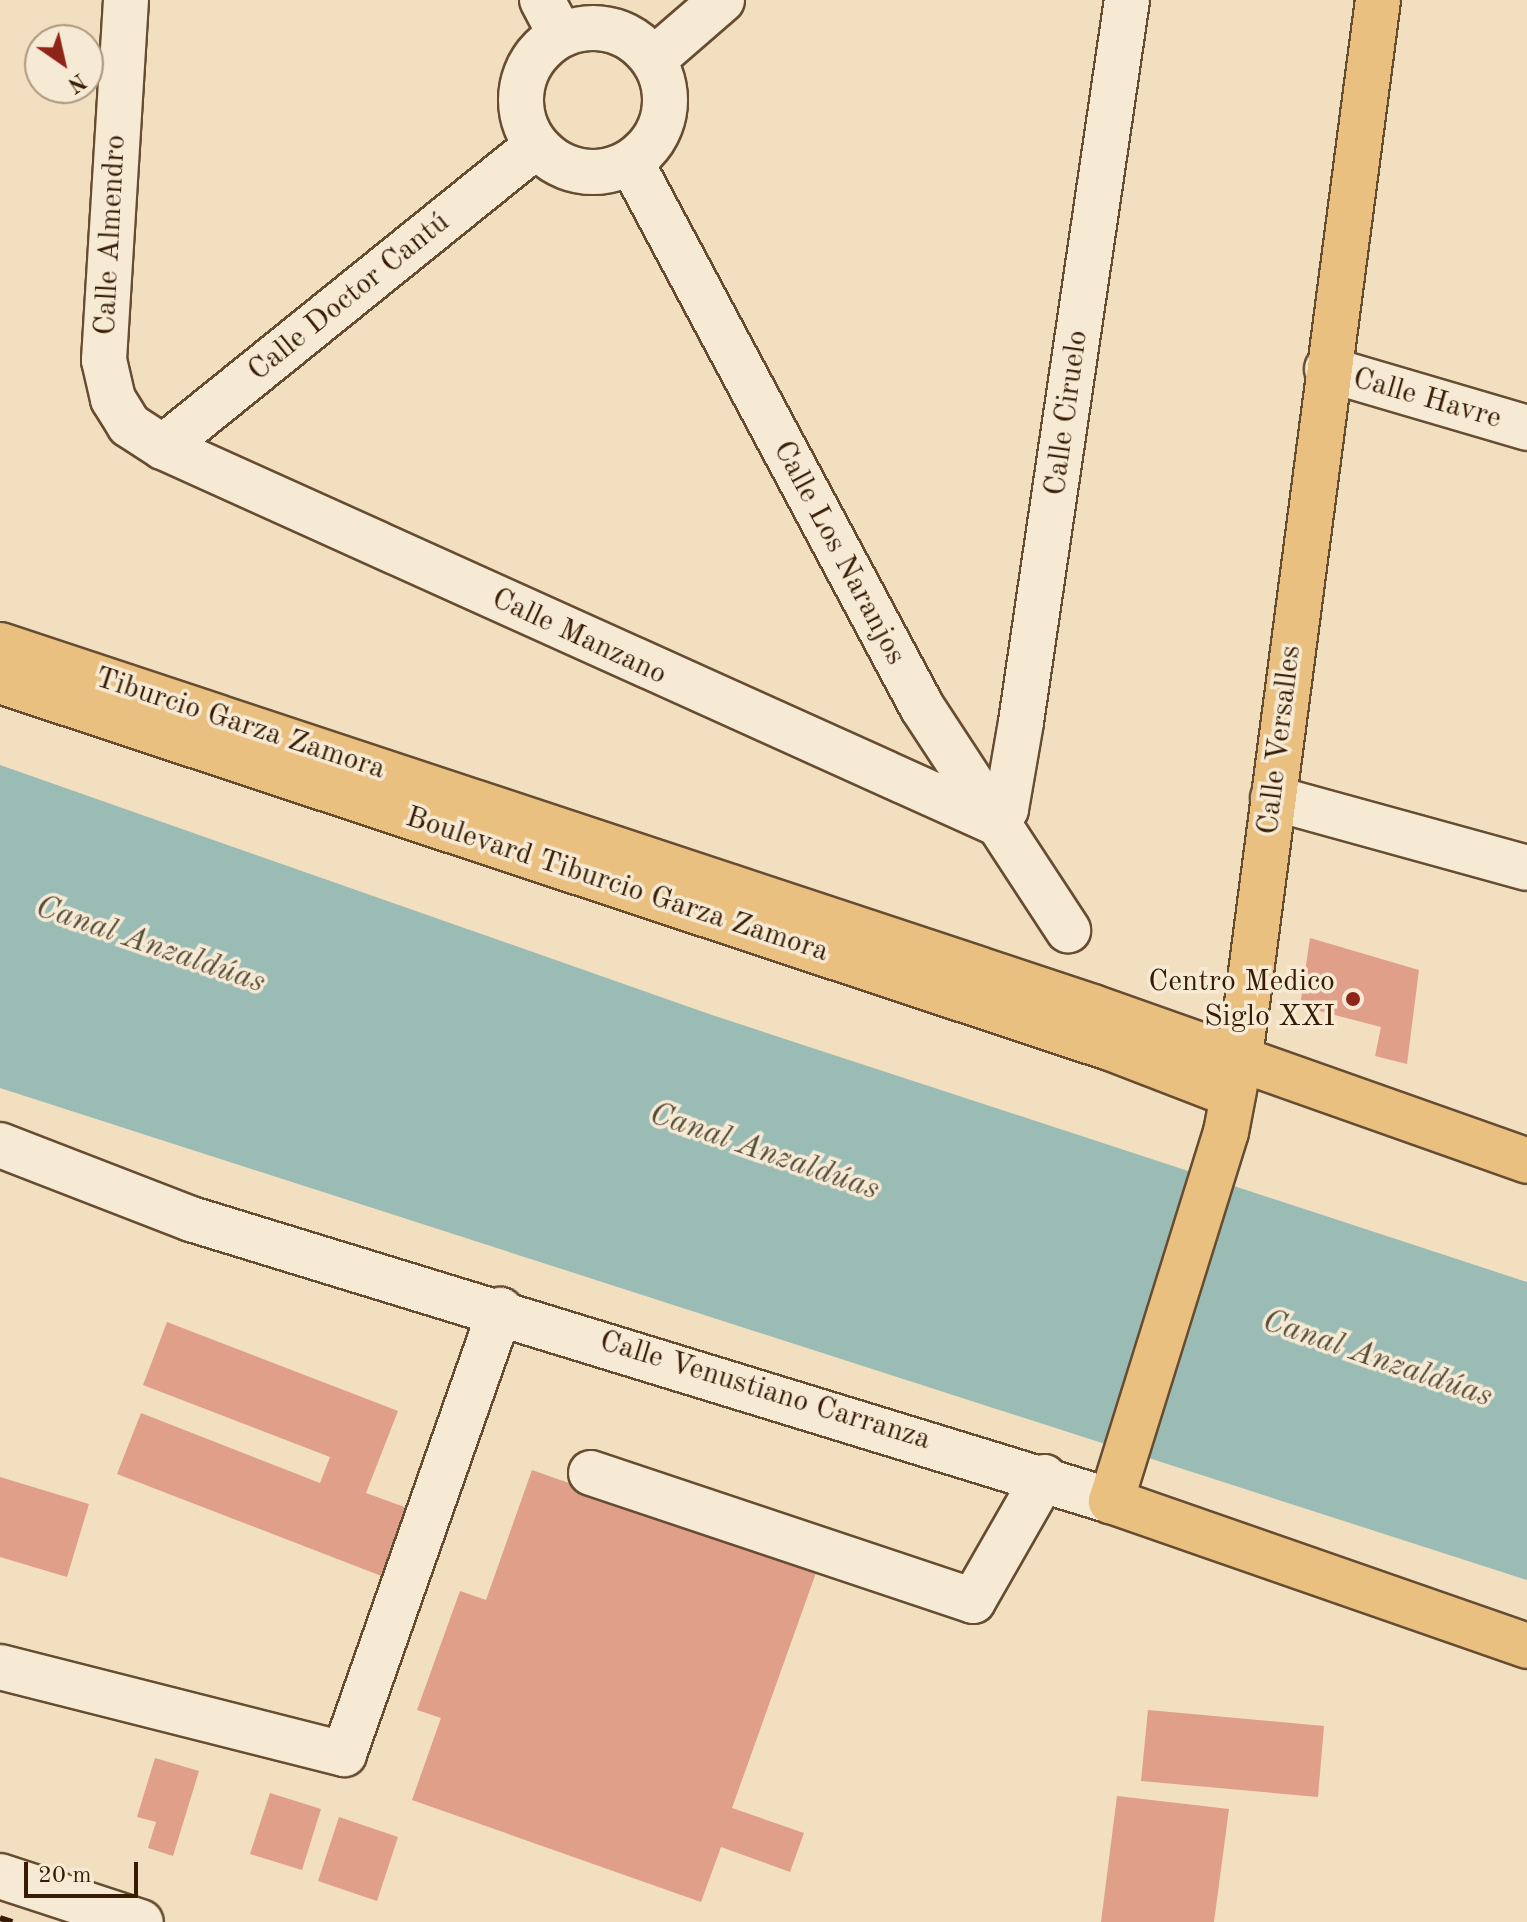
<!DOCTYPE html>
<meta charset="utf-8">
<style>
body{margin:0}
#map{position:relative;width:1527px;height:1922px;overflow:hidden;background:#f2dfbf;font-family:"Old Standard TT",serif}
div>[style]{position:absolute}
[style*='--x']{left:calc(var(--x)*1px);top:calc(var(--y)*1px);width:calc(var(--w)*1px);rotate:calc(var(--a)*1deg)}
.water>*{inset:0;background:#9bbcb4}
.building>*{inset:0;background:#e09f88}
.roads{filter:drop-shadow(2px 0 #664d32) drop-shadow(-2px 0 #664d32) drop-shadow(0 2px #664d32) drop-shadow(0 -2px #664d32)}
.minor>*{height:44px;margin:-22px;padding:0 22px;transform-origin:22px;border-radius:22px;background:#f7ead5}
.minor>.ring{margin:-22px;padding:0;box-sizing:content-box;background:none;border:44px solid #f7ead5;border-radius:50%}
.major>*{height:44px;margin:-22px;padding:0 22px;transform-origin:22px;border-radius:22px;background:#e9c080}
.rail>*{height:6px;margin-top:-3px;transform-origin:0;background:repeating-linear-gradient(90deg,#371c03 0 14px,transparent 0 28px)}
.dots>*{width:22px;height:22px;translate:-50% -50%;box-sizing:border-box;border:4px solid #f7ead5;border-radius:50%}
span{translate:-50% -50%;white-space:nowrap;text-align:center;line-height:1.15;-webkit-text-stroke:7px #f7ead5;paint-order:stroke}
.street-label{font-size:30px;color:#371c03}
.poi-label{font-size:30px;color:#371c03}
.right{translate:-100% -50%;text-align:right}
.water-label{font-size:32px;color:#554c38;font-style:italic}
.north{position:absolute;left:24px;top:24px;width:80px;height:80px;box-sizing:border-box;background:#f7ead5;border:2px solid #aa9881;border-radius:50%;rotate:146deg;font-size:22px;font-weight:700;line-height:32px;text-align:center;color:#371c03}
.north::after{content:'';display:block;margin:auto;width:28px;height:36px;background:#8f2418;clip-path:polygon(50% 0,100% 100%,50% 72%,0 100%)}
.scale{position:absolute;left:24px;top:1862px;width:114px;height:36px;box-sizing:border-box;border:4px solid #371c03;border-top:0;padding-left:10px;font-size:24px;line-height:28px;white-space:nowrap;color:#371c03;-webkit-text-stroke:6px #f7ead5;paint-order:stroke}
</style>
<div id="map">
<div class="water">
<i style="clip-path:polygon(0 765px,712px 1015px,1527px 1282px,1527px 1580px,0 1088px)"></i>
</div>
<div class="building">
<i style="clip-path:polygon(1310px 938px,1419px 970px,1407px 1064px,1375px 1056px,1381px 1027px,1300px 1006px)"></i>
<i style="clip-path:polygon(167px 1322px,398px 1411px,366px 1493px,410px 1509px,384px 1577px,117px 1474px,141px 1413px,320px 1483px,330px 1457px,143px 1385px)"></i>
<i style="clip-path:polygon(532px 1470px,817px 1570px,732px 1808px,804px 1833px,790px 1872px,721px 1847px,701px 1902px,412px 1800px,441px 1718px,417px 1710px,460px 1591px,486px 1600px)"></i>
<i style="clip-path:polygon(0 1477px,89px 1504px,67px 1577px,0 1557px)"></i>
<i style="clip-path:polygon(1148px 1710px,1324px 1726px,1318px 1797px,1141px 1781px)"></i>
<i style="clip-path:polygon(155px 1758px,199px 1771px,173px 1856px,148px 1848px,156px 1822px,137px 1817px)"></i>
<i style="clip-path:polygon(270px 1793px,321px 1809px,302px 1870px,250px 1854px)"></i>
<i style="clip-path:polygon(1117px 1796px,1229px 1809px,1214px 1922px,1101px 1922px)"></i>
<i style="clip-path:polygon(339px 1817px,398px 1837px,377px 1901px,318px 1881px)"></i>
</div>
<div class="roads">
<div class="minor">
<i style="--x:126;--y:0;--w:361;--a:93.5"></i>
<i style="--x:104;--y:360;--w:40;--a:77"></i>
<i style="--x:113;--y:399;--w:31;--a:58"></i>
<i style="--x:129;--y:425;--w:40;--a:32.9"></i>
<i style="--x:163;--y:447;--w:914;--a:24.29"></i>
<i style="--x:996;--y:823;--w:17;--a:-54"></i>
<i style="--x:1006;--y:809;--w:88;--a:-80.2"></i>
<i style="--x:1021;--y:722;--w:730;--a:-81.65"></i>
<i style="--x:542;--y:0;--w:38;--a:62"></i>
<i class="ring" style="left:521px;top:28px;width:100px;height:100px"></i>
<i style="--x:654;--y:59;--w:90;--a:-40.9"></i>
<i style="--x:631;--y:162;--w:618;--a:61.9"></i>
<i style="--x:922;--y:707;--w:267;--a:56.8"></i>
<i style="--x:1327;--y:369;--w:209;--a:16.4"></i>
<i style="--x:163;--y:447;--w:478;--a:-38.9"></i>
<i style="--x:1273;--y:798;--w:263;--a:15.4"></i>
<i style="--x:0;--y:1145;--w:205;--a:21.2"></i>
<i style="--x:191;--y:1219;--w:962;--a:17.04"></i>
<i style="--x:591;--y:1473;--w:403;--a:18.5"></i>
<i style="--x:973;--y:1601;--w:143;--a:-60.2"></i>
<i style="--x:0;--y:1667;--w:355;--a:14.2"></i>
<i style="--x:344;--y:1754;--w:471;--a:-70.6"></i>
<i style="--x:0;--y:1876;--w:148;--a:18.1"></i>
</div>
<div class="major">
<i style="--x:1378;--y:0;--w:1073;--a:97.44"></i>
<i style="--x:1239;--y:1064;--w:69;--a:100.8"></i>
<i style="--x:1226;--y:1132;--w:387;--a:107.3"></i>
<i style="--x:1111;--y:1501;--w:441;--a:19.2"></i>
<i style="--x:0;--y:645;--w:1151;--a:18.32"></i>
<i style="--x:1093;--y:1007;--w:461;--a:19.5"></i>
<i style="--x:0;--y:681;--w:1169;--a:18.3"></i>
<i style="--x:1110;--y:1048;--w:131;--a:21.1"></i>
</div>
</div>
<div class="rail">
<i style="--x:0;--y:1918;--w:13;--a:18"></i>
</div>
<div class="dots">
<i style="left:1353px;top:999px;background:#8f2418"></i>
</div>
<div class="street-label">
<span style="left:111px;top:235px;rotate:-87deg">Calle Almendro</span>
<span style="left:349px;top:297px;rotate:-39deg">Calle Doctor Cantú</span>
<span style="left:1427px;top:399px;rotate:16deg">Calle Havre</span>
<span style="left:1067px;top:413px;rotate:-82deg">Calle Ciruelo</span>
<span style="left:839px;top:553px;rotate:62deg">Calle Los Naranjos</span>
<span style="left:579px;top:637px;rotate:25deg">Calle Manzano</span>
<span style="left:240px;top:724px;rotate:18deg">Tiburcio Garza Zamora</span>
<span style="left:1280px;top:740px;rotate:-83deg">Calle Versalles</span>
<span style="left:617px;top:885px;rotate:18deg">Boulevard Tiburcio Garza Zamora</span>
<span style="left:765px;top:1391px;rotate:17deg">Calle Venustiano Carranza</span>
</div>
<div class="poi-label">
<span class="right" style="left:1335px;top:999px">Centro Medico<br>Siglo XXI</span>
</div>
<div class="water-label">
<span style="left:150px;top:946px;rotate:19deg">Canal Anzaldúas</span>
<span style="left:764px;top:1153px;rotate:19deg">Canal Anzaldúas</span>
<span style="left:1377px;top:1360px;rotate:19deg">Canal Anzaldúas</span>
</div>
<div class="north">N</div>
<div class="scale">20 m</div>
</div>
